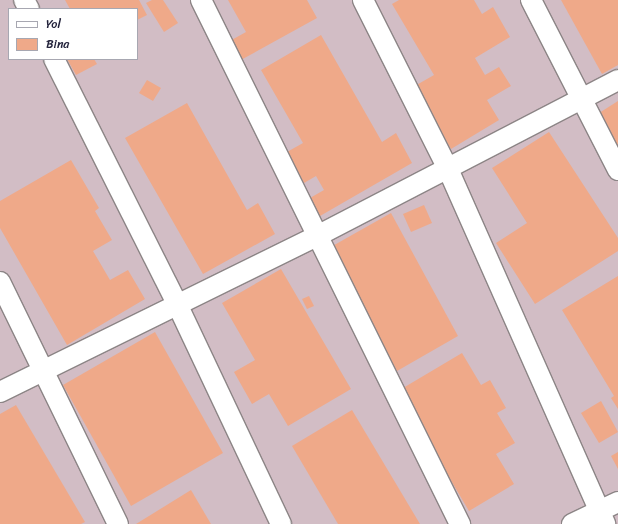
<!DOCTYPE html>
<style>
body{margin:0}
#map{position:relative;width:618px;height:524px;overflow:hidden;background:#f5e8d2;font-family:Sriracha,sans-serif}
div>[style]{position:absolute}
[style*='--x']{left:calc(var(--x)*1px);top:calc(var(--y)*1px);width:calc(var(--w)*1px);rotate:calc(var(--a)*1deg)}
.industrial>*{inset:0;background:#d2bdc5}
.building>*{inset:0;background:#efa989}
.roads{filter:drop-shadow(1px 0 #8c8586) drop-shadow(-1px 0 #8c8586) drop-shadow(0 1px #8c8586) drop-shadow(0 -1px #8c8586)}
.minor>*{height:20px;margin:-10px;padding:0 10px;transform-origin:10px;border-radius:10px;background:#fff}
span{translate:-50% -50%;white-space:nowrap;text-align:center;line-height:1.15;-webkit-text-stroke:3.5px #fff;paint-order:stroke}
.legend{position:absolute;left:8px;top:8px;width:130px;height:52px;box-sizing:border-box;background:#fff;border:1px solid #a7a7b1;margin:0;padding:5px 7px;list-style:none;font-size:12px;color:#22223b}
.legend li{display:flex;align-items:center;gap:8px;height:20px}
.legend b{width:20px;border:1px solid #a7a7b1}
</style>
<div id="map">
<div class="industrial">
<i style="clip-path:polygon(evenodd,0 0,618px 0,618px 524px,0 524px,0 0,9px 9px,137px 9px,137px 59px,9px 59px,9px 9px)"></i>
</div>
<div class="building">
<i style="clip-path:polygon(65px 0,139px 0,147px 15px,137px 20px,137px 9px,70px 9px)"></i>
<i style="clip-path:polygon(152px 0,163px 0,178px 23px,164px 32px,146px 3px)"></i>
<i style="clip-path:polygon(228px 0,307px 0,317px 18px,239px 61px,228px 42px,246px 32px)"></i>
<i style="clip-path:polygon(399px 0,474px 0,482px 14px,493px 7px,510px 37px,475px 58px,485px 75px,499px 67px,511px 86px,487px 100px,499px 120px,451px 149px,413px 87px,434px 75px,392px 4px)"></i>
<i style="clip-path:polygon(561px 0,618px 0,618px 65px,602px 74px)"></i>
<i style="clip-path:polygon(321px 35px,382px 142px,396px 133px,412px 163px,320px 216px,310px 198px,324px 190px,316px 176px,304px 183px,287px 152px,303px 143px,261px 70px)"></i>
<i style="clip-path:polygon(67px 59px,94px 59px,97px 64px,76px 75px)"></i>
<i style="clip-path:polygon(147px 80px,161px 88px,153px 101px,139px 93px)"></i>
<i style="clip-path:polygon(618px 101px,618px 151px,596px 115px)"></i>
<i style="clip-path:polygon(187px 103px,247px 210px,258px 203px,275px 234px,203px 274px,125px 138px)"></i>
<i style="clip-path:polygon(549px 132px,618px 238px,618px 251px,535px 304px,496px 243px,527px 223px,492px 168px)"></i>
<i style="clip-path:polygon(71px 160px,99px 208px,95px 211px,112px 240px,93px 251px,110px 280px,128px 270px,145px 299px,67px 345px,0 228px,0 201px)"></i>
<i style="clip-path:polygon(424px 205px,432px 223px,411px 232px,403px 214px)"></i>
<i style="clip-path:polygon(391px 213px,458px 336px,397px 371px,329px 248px)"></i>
<i style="clip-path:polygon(281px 269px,351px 389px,288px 426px,269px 394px,252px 404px,234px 372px,255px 360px,222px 303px)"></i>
<i style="clip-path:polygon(618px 276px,618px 409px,611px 398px,614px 396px,562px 310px)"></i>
<i style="clip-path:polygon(309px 296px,314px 306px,307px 309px,302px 299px)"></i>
<i style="clip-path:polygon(155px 332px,223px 453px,131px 506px,63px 385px)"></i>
<i style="clip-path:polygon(462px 353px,481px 385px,490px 380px,506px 408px,497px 413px,515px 443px,496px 454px,514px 484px,469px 511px,398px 391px)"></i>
<i style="clip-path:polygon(601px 401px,618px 432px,599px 443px,581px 413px)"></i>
<i style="clip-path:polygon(16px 405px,85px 522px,81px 524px,0 524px,0 414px)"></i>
<i style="clip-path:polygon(352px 410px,420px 524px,338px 524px,292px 446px)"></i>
<i style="clip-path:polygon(618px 452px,618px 469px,611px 456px)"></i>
<i style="clip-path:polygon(191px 490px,211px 524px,136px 524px)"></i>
</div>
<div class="roads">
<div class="minor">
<i style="--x:24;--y:0;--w:10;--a:61"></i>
<i style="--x:201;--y:0;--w:585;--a:63.7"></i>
<i style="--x:363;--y:0;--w:189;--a:63.3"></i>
<i style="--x:448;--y:169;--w:388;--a:66.1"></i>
<i style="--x:531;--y:0;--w:191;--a:62.9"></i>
<i style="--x:54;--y:59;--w:276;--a:63.3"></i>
<i style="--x:178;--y:306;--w:241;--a:64.7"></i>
<i style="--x:0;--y:282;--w:269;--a:64"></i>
<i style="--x:0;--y:392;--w:353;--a:-26.2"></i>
<i style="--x:317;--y:236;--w:339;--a:-27.4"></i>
<i style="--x:572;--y:524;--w:51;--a:-25.6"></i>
</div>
</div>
<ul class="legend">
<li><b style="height:5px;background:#fff"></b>Yol</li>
<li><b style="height:11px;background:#efa989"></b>Bina</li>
</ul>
</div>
